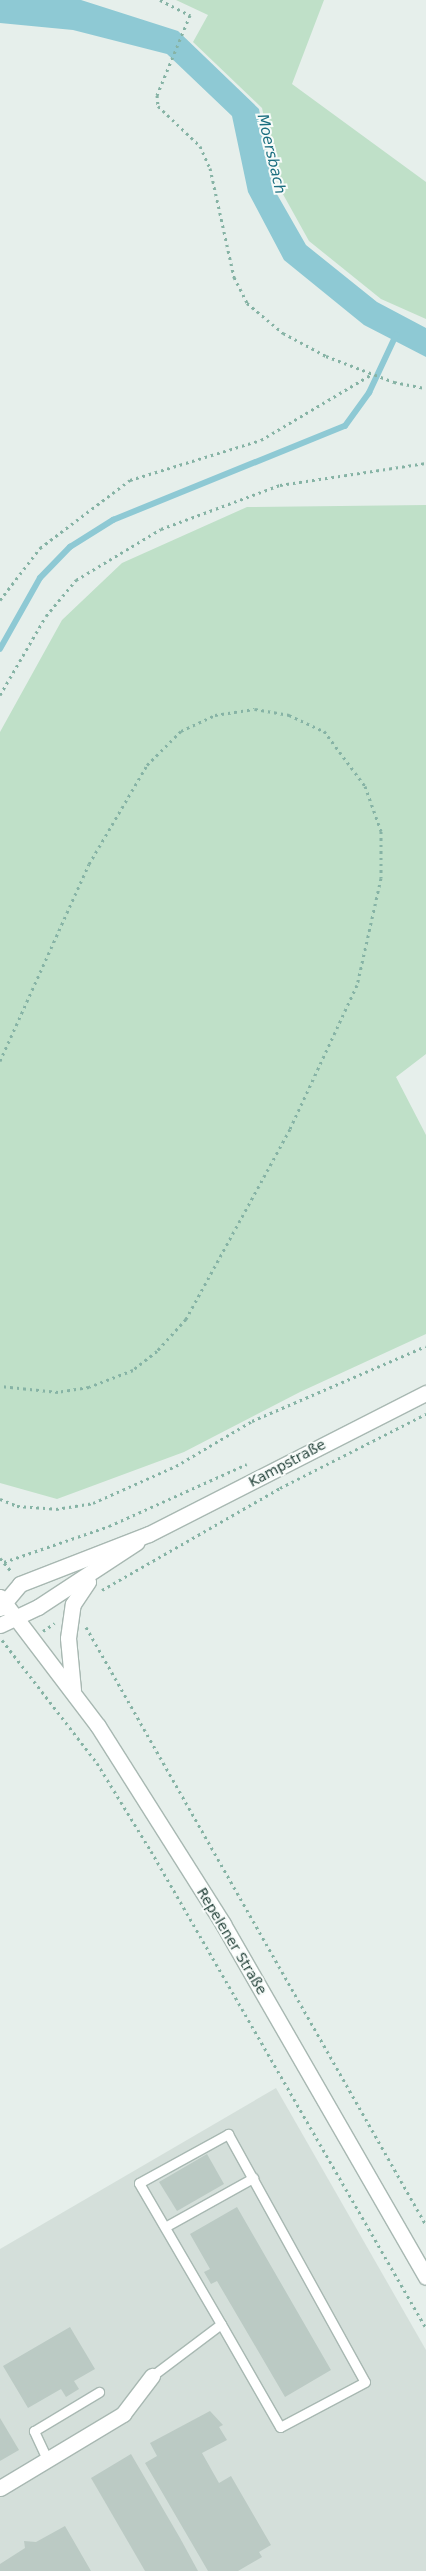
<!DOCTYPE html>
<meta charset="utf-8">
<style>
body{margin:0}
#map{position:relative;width:426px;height:2571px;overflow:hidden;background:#e6efeb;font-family:"DejaVu Sans",sans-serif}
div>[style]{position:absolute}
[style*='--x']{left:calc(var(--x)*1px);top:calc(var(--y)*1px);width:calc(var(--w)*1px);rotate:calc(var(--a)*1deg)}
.built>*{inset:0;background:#d4dfda}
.green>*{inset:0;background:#bfe0c8}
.water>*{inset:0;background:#8ec9d4}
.stream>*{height:5.5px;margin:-2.75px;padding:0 2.75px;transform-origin:2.75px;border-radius:2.75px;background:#8ec9d4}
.building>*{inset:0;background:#bbcac4}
.path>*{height:3px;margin-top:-1.5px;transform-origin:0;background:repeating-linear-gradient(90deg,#86b3a5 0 2.5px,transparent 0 6.5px)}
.roads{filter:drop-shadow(1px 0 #a8b8b2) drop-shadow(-1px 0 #a8b8b2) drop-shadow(0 1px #a8b8b2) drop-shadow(0 -1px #a8b8b2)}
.service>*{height:9px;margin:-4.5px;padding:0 4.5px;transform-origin:4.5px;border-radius:4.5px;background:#fff}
.minor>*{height:15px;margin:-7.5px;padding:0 7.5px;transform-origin:7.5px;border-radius:7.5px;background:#fff}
.secondary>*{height:15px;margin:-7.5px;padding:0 7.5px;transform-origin:7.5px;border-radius:7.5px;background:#fff}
span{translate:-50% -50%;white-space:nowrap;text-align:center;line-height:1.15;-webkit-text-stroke:4px #f7fbf9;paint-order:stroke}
.street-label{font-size:14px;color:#24423a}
.water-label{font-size:15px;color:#1c6f80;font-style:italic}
</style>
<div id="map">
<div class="built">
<i style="clip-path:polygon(276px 2088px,426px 2350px,426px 2571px,0 2571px,0 2249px)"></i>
</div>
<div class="green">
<i style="clip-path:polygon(176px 0,324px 0,292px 84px,426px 182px,426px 319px,381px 299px,309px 241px,279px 187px,262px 108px,193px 42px,208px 15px)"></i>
<i style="clip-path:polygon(426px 505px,426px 1054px,396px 1077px,426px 1135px,426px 1334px,300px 1392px,184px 1452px,57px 1499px,0 1483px,0 732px,62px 620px,122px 563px,247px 507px)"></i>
</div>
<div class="water">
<i style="clip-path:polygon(0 0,81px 0,178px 31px,259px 109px,274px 189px,306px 245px,377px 302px,426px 328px,426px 357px,364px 325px,284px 260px,248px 192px,232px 116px,167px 54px,73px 30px,0 23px)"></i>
</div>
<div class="stream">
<i style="--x:0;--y:649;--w:81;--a:-60.6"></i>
<i style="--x:40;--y:578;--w:43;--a:-45.9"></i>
<i style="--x:70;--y:547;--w:51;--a:-32.1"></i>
<i style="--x:113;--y:520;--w:250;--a:-22.1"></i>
<i style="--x:345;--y:426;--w:41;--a:-54"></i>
<i style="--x:369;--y:393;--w:64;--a:-65"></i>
</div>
<div class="building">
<i style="clip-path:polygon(207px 2154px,224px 2184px,177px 2211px,159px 2182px)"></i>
<i style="clip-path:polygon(237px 2207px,331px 2370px,285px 2397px,217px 2281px,211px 2284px,204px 2272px,210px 2269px,190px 2234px)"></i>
<i style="clip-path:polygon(70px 2327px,95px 2369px,74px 2381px,79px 2389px,66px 2397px,61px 2389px,28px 2408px,3px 2366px)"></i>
<i style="clip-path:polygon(210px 2411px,223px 2425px,219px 2427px,227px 2440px,202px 2453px,219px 2483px,231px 2476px,271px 2545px,259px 2552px,262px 2557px,238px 2571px,208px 2571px,145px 2463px,157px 2456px,150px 2443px)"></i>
<i style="clip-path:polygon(0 2418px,19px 2450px,0 2461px)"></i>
<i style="clip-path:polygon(131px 2454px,180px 2538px,198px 2571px,145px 2571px,91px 2478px)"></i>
<i style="clip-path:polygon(65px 2526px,91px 2571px,0 2571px,0 2564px,25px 2548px,24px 2541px,36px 2542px)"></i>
</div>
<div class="path">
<i style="--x:160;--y:0;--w:34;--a:27"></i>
<i style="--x:190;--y:15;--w:87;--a:112.4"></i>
<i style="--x:157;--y:95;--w:11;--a:85"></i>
<i style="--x:158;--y:106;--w:58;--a:43.6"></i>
<i style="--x:200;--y:146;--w:24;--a:66"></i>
<i style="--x:210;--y:168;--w:112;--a:77.6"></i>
<i style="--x:234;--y:277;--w:29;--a:63"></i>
<i style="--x:247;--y:303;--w:47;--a:39.8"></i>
<i style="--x:283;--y:333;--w:49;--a:28.1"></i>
<i style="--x:326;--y:356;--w:73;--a:20.9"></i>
<i style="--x:394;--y:382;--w:33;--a:11"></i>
<i style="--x:0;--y:600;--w:66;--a:-52.4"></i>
<i style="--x:40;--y:548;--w:113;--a:-37.1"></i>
<i style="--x:130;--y:480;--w:137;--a:-17"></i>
<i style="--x:261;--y:440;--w:129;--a:-30.7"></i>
<i style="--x:0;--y:695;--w:91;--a:-59.8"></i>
<i style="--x:46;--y:616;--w:47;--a:-50.2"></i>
<i style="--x:76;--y:580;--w:99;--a:-31"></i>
<i style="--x:161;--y:529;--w:127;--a:-20.3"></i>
<i style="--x:280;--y:485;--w:148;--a:-8.6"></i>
<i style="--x:0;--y:1061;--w:216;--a:-65.7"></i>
<i style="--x:89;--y:864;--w:115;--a:-59.6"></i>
<i style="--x:147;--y:765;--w:48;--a:-45"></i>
<i style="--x:181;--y:731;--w:38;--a:-25"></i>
<i style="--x:215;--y:715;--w:40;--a:-8.5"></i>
<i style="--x:255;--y:709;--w:35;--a:10"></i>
<i style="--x:289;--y:715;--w:38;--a:25"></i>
<i style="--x:324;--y:731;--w:69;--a:53.3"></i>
<i style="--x:365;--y:786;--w:48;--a:70.4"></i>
<i style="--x:381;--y:831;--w:47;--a:90"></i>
<i style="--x:381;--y:878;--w:110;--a:102.6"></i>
<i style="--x:357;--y:985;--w:159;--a:115"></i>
<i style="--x:290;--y:1129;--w:217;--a:118.7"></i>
<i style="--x:186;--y:1319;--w:43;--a:132.2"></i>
<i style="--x:157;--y:1351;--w:31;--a:142"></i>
<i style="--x:133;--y:1370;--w:47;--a:158.9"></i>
<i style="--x:89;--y:1387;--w:31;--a:171"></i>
<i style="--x:58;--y:1392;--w:58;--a:-174.1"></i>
<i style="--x:0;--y:1499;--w:18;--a:22"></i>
<i style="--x:17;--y:1506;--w:39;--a:4"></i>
<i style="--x:56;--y:1509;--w:37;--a:-9"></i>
<i style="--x:93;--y:1503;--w:91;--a:-24"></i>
<i style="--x:176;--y:1466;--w:88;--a:-30.6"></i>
<i style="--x:252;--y:1421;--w:189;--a:-23.3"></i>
<i style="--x:0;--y:1558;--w:17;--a:50"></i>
<i style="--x:4;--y:1562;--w:111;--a:-18.9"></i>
<i style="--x:109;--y:1526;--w:151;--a:-24.2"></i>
<i style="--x:102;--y:1590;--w:205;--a:-29.8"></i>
<i style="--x:280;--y:1488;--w:164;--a:-26.9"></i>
<i style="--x:86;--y:1627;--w:688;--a:60.38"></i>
<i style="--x:43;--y:1631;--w:14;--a:-34"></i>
<i style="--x:2;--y:1640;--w:155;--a:52.3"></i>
<i style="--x:97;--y:1763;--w:103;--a:58.5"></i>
<i style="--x:151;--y:1851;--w:551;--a:60.04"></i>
</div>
<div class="roads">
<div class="service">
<i style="--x:165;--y:2227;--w:101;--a:-29.1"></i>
<i style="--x:152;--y:2376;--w:86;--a:-37"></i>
<i style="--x:221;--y:2324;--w:163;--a:-120.2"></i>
<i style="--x:139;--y:2183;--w:102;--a:-28.8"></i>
<i style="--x:228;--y:2134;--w:283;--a:61.1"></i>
<i style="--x:365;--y:2382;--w:96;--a:152.1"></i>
<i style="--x:280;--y:2427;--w:119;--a:-119.8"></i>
<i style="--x:47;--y:2459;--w:31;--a:-115"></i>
<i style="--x:34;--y:2431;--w:76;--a:-31"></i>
</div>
<div class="minor">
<i style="--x:0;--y:1608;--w:31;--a:-50"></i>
<i style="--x:20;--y:1584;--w:138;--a:-21.2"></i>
<i style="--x:149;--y:1534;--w:311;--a:-27"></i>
<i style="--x:0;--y:1625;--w:42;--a:-25.3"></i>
<i style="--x:38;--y:1607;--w:118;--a:-33.3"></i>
<i style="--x:73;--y:1690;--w:52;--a:-95.5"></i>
<i style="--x:68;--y:1638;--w:34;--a:-82"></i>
<i style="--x:73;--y:1604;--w:27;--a:-56"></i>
<i style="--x:0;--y:2488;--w:144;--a:-31"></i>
<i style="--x:123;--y:2414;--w:48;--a:-52.7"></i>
</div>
<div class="secondary">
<i style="--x:0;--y:1597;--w:162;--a:52.8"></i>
<i style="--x:98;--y:1726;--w:234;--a:57.7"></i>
<i style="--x:223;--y:1924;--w:407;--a:60.1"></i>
</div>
</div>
<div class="street-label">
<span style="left:287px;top:1463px;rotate:-28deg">Kampstraße</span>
<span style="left:232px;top:1941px;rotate:59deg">Repelener Straße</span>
</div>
<div class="water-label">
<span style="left:271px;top:154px;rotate:77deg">Moersbach</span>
</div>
</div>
